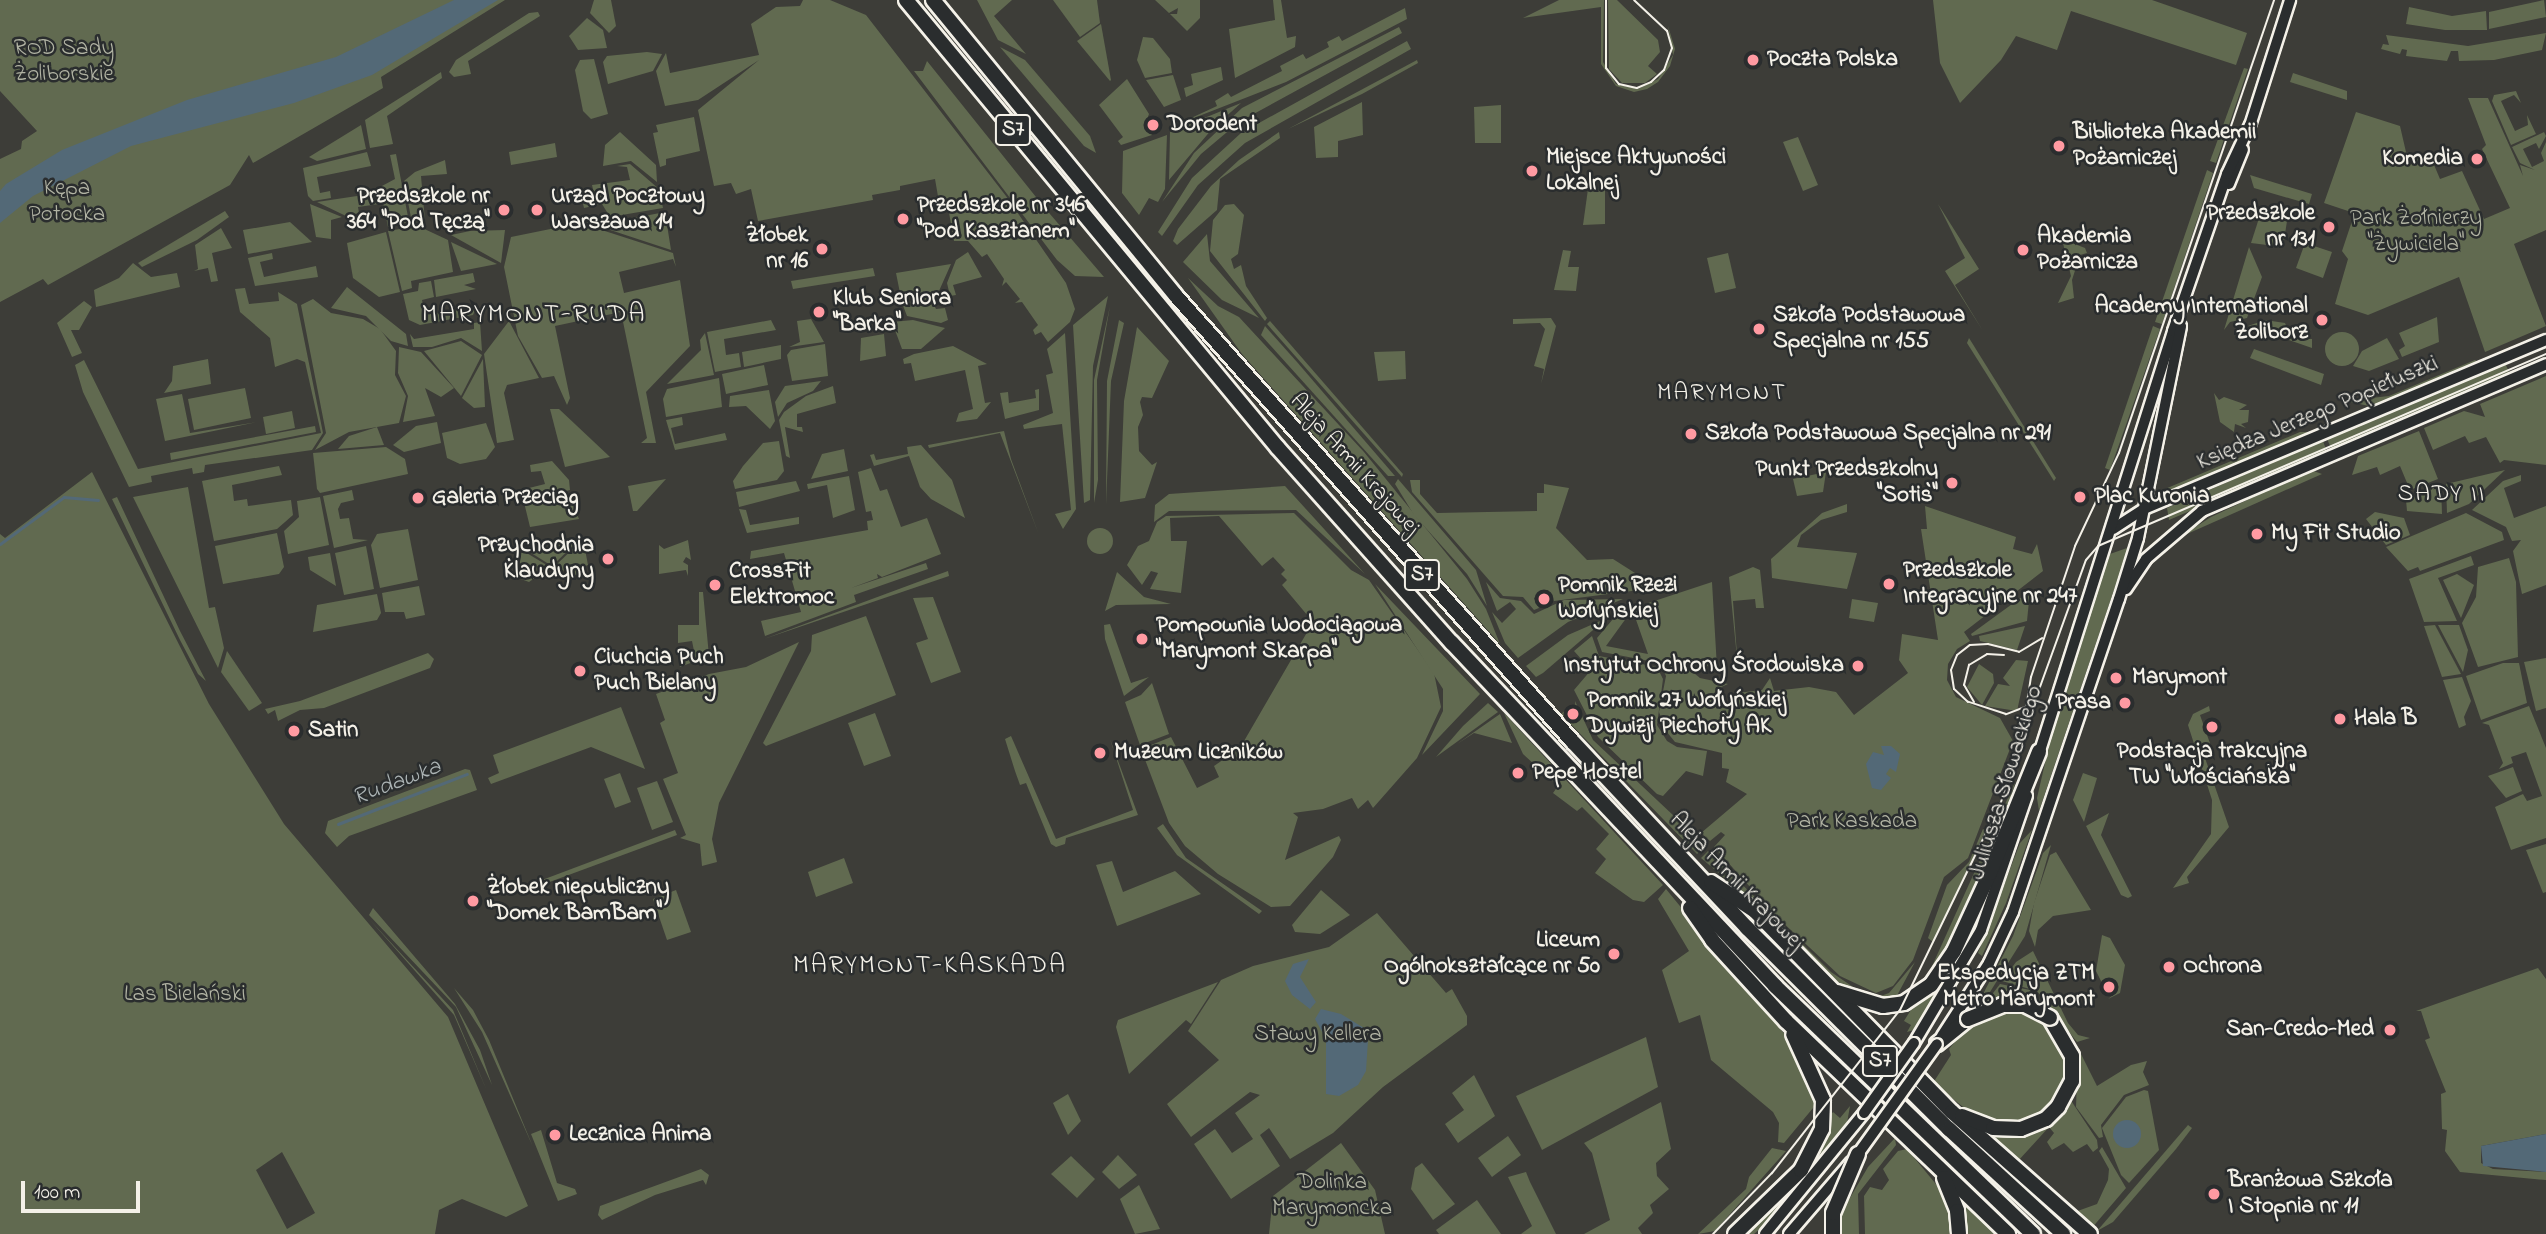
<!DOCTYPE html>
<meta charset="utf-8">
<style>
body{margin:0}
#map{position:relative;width:2546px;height:1234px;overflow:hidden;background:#3d3d38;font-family:"Indie Flower",sans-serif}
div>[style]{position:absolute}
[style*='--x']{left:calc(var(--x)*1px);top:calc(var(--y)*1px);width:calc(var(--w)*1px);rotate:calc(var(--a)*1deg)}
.green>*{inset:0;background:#616a50}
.round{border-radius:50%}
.water>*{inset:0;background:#536977}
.stream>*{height:2.5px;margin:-1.25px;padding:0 1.25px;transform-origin:1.25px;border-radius:1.25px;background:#536977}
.roads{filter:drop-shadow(2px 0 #f4f1e8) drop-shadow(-2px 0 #f4f1e8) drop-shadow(0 2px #f4f1e8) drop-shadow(0 -2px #f4f1e8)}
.secondary>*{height:10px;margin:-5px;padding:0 5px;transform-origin:5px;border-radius:5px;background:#2a2d2e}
.motorway>*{height:14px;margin:-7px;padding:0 7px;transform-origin:7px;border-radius:7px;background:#2a2d2e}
.tram>*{height:2px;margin:-1px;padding:0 1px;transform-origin:1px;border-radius:1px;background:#f4f1e8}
.bridges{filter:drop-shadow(2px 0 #f4f1e8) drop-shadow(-2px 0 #f4f1e8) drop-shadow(0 2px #f4f1e8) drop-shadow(0 -2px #f4f1e8)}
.secondary-bridge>*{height:10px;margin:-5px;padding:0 5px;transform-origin:5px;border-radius:5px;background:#2a2d2e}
.motorway-bridge>*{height:14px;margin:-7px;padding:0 7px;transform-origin:7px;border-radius:7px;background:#2a2d2e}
.dots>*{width:19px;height:19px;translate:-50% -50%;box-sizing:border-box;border:4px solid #2a2d2e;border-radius:50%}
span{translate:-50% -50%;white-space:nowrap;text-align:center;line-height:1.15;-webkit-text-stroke:5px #2a2d2e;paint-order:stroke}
.shield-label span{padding:2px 5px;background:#2a2d2e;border:2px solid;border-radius:5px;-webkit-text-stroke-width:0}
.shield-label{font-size:21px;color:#f4f1e8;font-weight:700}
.park-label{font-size:23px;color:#b2b4a4}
.poi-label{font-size:23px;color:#f4f1e8;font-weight:700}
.left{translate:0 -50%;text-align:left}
.right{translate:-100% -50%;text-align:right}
.street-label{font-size:23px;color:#f4f1e8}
.neighbourhood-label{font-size:24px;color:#f4f1e8;letter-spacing:2px}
.water-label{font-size:24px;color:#acb4b5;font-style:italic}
.quarter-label{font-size:26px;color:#f4f1e8;letter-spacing:2px}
.scale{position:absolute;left:21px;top:1181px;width:119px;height:32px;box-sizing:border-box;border:4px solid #f4f1e8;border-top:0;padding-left:9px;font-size:21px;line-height:24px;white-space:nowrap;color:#f4f1e8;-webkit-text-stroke:5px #2a2d2e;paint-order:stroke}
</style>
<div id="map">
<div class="green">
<i style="clip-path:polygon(0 0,505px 0,381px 77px,383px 88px,253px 163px,249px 155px,230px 185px,48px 285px,43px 279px,0 302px,0 159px,21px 149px,22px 141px,37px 131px,0 91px)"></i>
<i style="clip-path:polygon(594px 0,611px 0,616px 26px,609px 33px,590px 13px)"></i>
<i style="clip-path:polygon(803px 0,830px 0,866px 15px,1006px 196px,1066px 283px,1075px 309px,1070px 322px,1048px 342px,1041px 332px,1035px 335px,1033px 330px,1038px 325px,1022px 302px,1015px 303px,1020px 299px,1006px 282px,1002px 286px,1004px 279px,987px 254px,982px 257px,968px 241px,954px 241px,948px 207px,940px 208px,935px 179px,900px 186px,900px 190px,872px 195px,873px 200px,758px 221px,751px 189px,736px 194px,731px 183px,714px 186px,698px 110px,759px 60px,698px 100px,665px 106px,656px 71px,666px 53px,670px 73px,759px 55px,751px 24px,776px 7px,800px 6px)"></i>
<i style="clip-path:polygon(977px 0,1012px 0,994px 16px,1026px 54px,998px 40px)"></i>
<i style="clip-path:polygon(1053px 0,1097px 0,1100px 23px,1080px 37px)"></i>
<i style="clip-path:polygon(1155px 0,1200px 0,1200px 18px,1187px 31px,1170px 14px,1177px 14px,1178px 8px,1169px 13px)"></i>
<i style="clip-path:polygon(1273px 0,1281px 0,1287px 38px,1296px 36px,1295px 47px,1235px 78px,1229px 29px,1275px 20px)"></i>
<i style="clip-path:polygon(1559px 0,1604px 0,1603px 62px,1616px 84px,1638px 89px,1658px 79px,1673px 55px,1668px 26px,1675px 49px,1670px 66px,1658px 82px,1647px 89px,1634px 92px,1616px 86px,1601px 64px,1601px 7px,1523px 18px)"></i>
<i style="clip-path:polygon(1608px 0,1617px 0,1658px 40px,1660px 52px,1648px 66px,1657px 74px,1645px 83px,1622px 83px,1609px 69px)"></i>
<i style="clip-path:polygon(1933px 0,2152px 0,2247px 33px,2236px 65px,2071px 11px,2057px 50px,2016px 36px,2001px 60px,1960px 103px,1940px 63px)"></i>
<i style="clip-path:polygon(2544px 0,2546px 17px,2489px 29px,2489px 12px)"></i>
<i style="clip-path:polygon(2409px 7px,2452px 16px,2486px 11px,2487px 30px,2445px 30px,2406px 24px)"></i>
<i style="clip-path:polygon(1405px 8px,1407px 19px,1286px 82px,1176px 125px,1217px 106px,1215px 101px,1228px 93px,1231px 97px,1282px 71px,1280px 66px,1303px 54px,1306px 59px,1329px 47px,1327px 42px,1339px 36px,1342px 41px)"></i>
<i style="clip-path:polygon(538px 12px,540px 16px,468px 61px,471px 74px,454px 77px,449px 72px,456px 60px,529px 13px)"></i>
<i style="clip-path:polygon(587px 18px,603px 30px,607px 48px,578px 50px,569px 36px)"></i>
<i style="clip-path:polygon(1101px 24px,1111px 80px,1110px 81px,1077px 41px)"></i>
<i style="clip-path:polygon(1399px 27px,1402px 33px,1239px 122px,1201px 154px,1162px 202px,1194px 153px,1242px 108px)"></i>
<i style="clip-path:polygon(2546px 33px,2542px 50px,2494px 60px,2459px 61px,2458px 51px,2451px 51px,2447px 61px,2406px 56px,2407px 50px,2402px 49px,2400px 54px,2381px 49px,2383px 44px,2389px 45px,2386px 35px,2468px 46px)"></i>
<i style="clip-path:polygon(1143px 37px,1153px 38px,1170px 59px,1172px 73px,1145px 78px,1137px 60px)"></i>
<i style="clip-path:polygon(1407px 41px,1411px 49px,1245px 143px,1198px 185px,1162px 236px,1158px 232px,1192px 178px,1241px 133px)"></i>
<i style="clip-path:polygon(1000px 47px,1025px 60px,1090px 136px,1096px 153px,1084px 146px)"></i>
<i style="clip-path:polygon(647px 52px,662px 54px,653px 71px,608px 84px,603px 62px,607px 56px)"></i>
<i style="clip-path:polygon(594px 59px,608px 114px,591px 119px,583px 111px,575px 70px,580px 60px)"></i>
<i style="clip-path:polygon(1417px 60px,1418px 63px,1362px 94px,1288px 129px)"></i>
<i style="clip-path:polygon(927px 61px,1044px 207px,1104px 277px,1075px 276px,1057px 260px,914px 71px,923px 71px)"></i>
<i style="clip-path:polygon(1221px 67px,1223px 80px,1186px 97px,1184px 88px,1193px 85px,1191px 74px)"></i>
<i style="clip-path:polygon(2244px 68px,2248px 69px,2216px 163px,2210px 161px)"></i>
<i style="clip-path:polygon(441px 72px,442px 78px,387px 116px,393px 144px,370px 148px,365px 120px)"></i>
<i style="clip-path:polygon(2293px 73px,2347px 91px,2347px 100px,2290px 82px)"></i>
<i style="clip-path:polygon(1173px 75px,1181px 100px,1164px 107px,1146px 80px)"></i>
<i style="clip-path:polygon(1127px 79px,1149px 114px,1145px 125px,1152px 135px,1121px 145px,1118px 141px,1123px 137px,1099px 105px)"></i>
<i style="clip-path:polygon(2516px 91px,2521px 103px,2514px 95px,2501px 101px,2515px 131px,2528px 125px,2527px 115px,2536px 134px,2511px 145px,2492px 101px,2494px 95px)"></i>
<i style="clip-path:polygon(2468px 98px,2488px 98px,2523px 176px,2520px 165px,2535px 170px,2520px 163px,2512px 147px,2544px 132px,2546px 136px,2539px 149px,2536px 143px,2523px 149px,2532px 167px,2544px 161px,2541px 153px,2546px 142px,2546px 230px,2514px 244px,2546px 326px,2485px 352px,2459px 277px,2368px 315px,2335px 304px,2348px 259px,2342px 251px,2354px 215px,2361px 218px,2363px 211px,2356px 208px,2354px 213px,2324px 203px,2356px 112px,2400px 126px,2406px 152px,2432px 160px,2440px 179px,2462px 171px,2484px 219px,2510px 208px,2482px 149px,2486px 145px)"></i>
<i style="clip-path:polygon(1362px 102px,1363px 135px,1338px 141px,1338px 157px,1316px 158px,1314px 127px)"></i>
<i style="clip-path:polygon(1241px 103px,1212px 129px,1169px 180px,1170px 132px)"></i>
<i style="clip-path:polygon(1501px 105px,1501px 143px,1475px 143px,1474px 107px)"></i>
<i style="clip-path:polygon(694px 117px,700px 151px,666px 159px,666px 165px,660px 167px,653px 133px,658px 132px,656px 125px)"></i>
<i style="clip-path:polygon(361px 125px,366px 149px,317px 161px,309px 157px)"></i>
<i style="clip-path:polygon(620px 132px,656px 165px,657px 182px,631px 161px,603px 166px,605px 145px)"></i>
<i style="clip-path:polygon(1279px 132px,1280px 138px,1220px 179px,1217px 210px,1177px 245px,1173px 241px,1178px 229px,1211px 186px,1239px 160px)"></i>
<i style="clip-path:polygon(1167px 135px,1165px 189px,1158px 202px,1149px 198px,1139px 215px,1122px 193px,1123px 151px)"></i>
<i style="clip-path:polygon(1798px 137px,1818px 185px,1803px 191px,1783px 142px)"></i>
<i style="clip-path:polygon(555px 143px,557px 157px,511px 165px,509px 152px)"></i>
<i style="clip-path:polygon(367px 152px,371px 166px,317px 177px,320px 193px,330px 191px,331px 198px,313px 201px,308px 196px,303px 168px)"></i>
<i style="clip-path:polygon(396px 154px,409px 222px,388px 227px,380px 187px,395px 179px,390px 155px)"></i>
<i style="clip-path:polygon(445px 160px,447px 174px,421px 176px,425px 221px,412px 223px,404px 181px,415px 172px)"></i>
<i style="clip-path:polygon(630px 164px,659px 189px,663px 208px,610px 217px,602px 204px,584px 208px,581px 195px,594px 194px,592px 185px,630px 180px,627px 167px,617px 166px)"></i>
<i style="clip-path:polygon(2207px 170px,2213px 173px,2162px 324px,2155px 322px)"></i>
<i style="clip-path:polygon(2250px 175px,2312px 194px,2309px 204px,2254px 188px)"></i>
<i style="clip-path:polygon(1605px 188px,1605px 224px,1583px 225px,1588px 189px)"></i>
<i style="clip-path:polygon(377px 193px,379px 204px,358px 207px,359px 213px,346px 216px,317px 202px)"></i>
<i style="clip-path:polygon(310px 204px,342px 217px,331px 220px,331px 239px,316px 237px)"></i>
<i style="clip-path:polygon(1234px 204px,1244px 215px,1238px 254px,1231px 259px,1234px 269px,1241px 265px,1246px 286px,1267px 318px,1265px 321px,1210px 251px,1213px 220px,1225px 205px)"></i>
<i style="clip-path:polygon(1938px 204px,1979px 269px,1955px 285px,1983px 331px,1945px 271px,1965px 258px)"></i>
<i style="clip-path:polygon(225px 211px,229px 217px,197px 240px,142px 267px,138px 263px)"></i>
<i style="clip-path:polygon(665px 212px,671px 250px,586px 222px,629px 219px)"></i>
<i style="clip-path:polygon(2261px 212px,2287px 221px,2283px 247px,2251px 243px)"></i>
<i style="clip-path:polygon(290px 222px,312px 242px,248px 254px,243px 230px)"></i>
<i style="clip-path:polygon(580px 223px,673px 253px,676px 267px,673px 259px,619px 272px,624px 293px,680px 280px,690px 346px,646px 392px,656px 443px,641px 443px,647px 438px,621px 312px,555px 326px,570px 398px,567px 405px,554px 376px,542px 378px,518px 336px,504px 267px,511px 237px)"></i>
<i style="clip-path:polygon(418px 226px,448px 240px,453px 272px,411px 281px,412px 288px,402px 291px,388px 231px)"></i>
<i style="clip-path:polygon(221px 228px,232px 248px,212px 253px,218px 281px,211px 282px,208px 268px,194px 271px,198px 269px,195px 245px)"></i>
<i style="clip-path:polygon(505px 230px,501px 263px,451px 235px,470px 231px)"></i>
<i style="clip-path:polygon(386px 232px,400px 292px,379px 297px,353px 278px,347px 243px)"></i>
<i style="clip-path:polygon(1207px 234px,1210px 261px,1259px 318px,1222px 300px,1183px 262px)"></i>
<i style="clip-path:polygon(2062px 239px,2085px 248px,2087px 253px,2080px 255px,2072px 280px,2074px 298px,2058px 303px,2071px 276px)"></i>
<i style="clip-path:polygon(451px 242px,497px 264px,461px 271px)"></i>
<i style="clip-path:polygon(2305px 243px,2332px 252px,2323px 278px,2296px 268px)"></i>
<i style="clip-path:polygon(2249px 247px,2262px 277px,2247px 318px,2230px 322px,2224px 330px)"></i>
<i style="clip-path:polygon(1563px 250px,1571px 251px,1568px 267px,1579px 267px,1576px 291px,1554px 290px)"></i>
<i style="clip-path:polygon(968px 252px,982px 277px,953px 285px,956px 295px,950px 296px,947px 283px,956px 260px)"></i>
<i style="clip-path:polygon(272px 253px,273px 259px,260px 262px,264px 277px,316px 266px,318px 277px,255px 286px,248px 258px)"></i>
<i style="clip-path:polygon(1728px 253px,1736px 288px,1715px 293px,1707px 258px)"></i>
<i style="clip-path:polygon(133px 263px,151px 277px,177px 273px,180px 287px,96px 307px,94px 290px,119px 278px)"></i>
<i style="clip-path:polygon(951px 264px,939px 291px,928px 293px,936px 309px,945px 308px,948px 320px,941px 323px,907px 316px,902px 303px,913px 301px,912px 296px,901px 298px,896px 273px)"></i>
<i style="clip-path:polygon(873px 268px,875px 276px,793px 289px,791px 281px)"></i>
<i style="clip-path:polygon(473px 273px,475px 282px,464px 285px,476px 289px,436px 297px,434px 280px)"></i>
<i style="clip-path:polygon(1188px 278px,1218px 306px,1239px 317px,1364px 452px,1467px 579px,1486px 609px,1500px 644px,1242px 354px)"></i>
<i style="clip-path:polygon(431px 281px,434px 297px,422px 300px,425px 315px,477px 306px,473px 315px,420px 325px,409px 320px,403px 294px,418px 291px,419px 283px)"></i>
<i style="clip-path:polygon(347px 287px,406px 334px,408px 346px,391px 341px,366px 316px,331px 308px)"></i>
<i style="clip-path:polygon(245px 288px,249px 304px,279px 301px,278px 292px,297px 304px,323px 433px,312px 450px,205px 465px,204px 472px,193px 474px,192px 468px,151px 476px,152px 482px,129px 487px,83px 392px,75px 365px,84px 360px,138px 469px,321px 433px,305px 362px,297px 359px,275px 367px,270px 338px,240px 312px,235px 289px)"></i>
<i style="clip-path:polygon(1108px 296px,1093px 366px,1090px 500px,1084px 503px,1073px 325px)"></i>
<i style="clip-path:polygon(313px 299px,331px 313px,363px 319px,380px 329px,396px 351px,395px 375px,406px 396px,399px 423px,349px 432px,315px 450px,326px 433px,301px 305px)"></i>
<i style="clip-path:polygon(84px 301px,92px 307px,79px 330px,71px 330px,82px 353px,72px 357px,57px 323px)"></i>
<i style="clip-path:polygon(1110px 306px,1097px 380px,1098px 480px,1094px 503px,1094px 380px)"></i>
<i style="clip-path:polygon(2437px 317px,2439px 342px,2402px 357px,2399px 350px,2405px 346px,2399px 333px)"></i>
<i style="clip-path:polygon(1551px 318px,1556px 326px,1541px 384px,1544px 369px,1534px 366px,1545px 329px,1540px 323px,1513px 324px,1513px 319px)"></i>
<i style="clip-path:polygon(811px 319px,824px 342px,789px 347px,800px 342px,797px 321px)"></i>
<i style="clip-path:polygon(771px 320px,776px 330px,724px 339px,726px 355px,739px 353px,741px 367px,715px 372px,707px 332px)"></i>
<i style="clip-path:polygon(913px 320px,945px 328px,921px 349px,902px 349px,892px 322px)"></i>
<i style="clip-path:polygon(1119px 320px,1124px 323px,1111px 381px,1106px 505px,1107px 381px)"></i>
<i style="clip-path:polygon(2265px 320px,2285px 323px,2292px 339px,2312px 339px,2312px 348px,2248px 326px)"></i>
<i style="clip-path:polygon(509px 321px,539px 378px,507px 385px,504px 393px,514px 440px,497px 443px,484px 354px)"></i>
<i style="clip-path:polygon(1270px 321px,1403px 474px,1402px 477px,1267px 324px)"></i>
<i style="clip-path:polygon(480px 322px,482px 351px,461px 338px,432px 347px,413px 347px,410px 334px,414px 339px,474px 329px,474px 323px)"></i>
<i style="clip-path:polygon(1265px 326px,1297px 362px,1395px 476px,1388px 476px,1261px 335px)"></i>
<i style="clip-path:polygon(2153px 326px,2160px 329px,2110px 470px,2105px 468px)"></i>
<i style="clip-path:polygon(1137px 327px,1169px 361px,1152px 398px,1142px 397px,1140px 402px,1143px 415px,1138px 427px,1139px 451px,1152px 465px,1157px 462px,1145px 498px,1120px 502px,1124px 401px)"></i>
<i class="round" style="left:2325px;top:332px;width:34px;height:34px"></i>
<i style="clip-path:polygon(705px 333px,714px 375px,667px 384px,701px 350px,700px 340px)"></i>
<i style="clip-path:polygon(1065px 333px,1076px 509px,1063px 529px,1055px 514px,1071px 510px,1062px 424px,1024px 429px,1023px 425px,1053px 413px,1046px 375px,1053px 373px,1047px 349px)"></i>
<i style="clip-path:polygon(884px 334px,886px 356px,860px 361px,861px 338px)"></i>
<i style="clip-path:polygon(1969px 338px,2056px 478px,2054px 481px,1967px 343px)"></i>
<i style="clip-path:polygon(2387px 338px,2399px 359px,2369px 371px,2353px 366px,2362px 351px)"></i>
<i style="clip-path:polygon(461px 341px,482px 355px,461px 396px,424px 351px)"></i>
<i style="clip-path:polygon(825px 344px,828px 376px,792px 381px,787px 355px,791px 350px)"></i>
<i style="clip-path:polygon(781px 345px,781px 359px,744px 367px,742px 352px)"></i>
<i style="clip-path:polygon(953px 346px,987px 364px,978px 366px,985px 403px,991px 402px,977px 419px,956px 422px,959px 413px,973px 409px,965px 370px,915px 381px,911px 363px,904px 364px,903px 359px,914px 354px)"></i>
<i style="clip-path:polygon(399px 347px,421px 352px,454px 388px,441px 397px,425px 388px,435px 416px,403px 422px,408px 396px,398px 373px)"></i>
<i style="clip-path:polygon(2254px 349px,2324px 374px,2321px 385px,2250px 358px)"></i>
<i style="clip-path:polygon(1405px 351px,1406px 379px,1378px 381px,1374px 352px)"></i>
<i style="clip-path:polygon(208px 359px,211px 384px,164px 393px,172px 381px,173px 366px)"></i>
<i style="clip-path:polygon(483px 359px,485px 407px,474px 408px,462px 398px)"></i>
<i style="clip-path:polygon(2475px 360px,2479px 363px,2374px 407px,2345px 401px,2389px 396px)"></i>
<i style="clip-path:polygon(2505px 363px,2510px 374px,2332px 450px,2327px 439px)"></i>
<i style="clip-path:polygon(764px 365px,768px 385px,726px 394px,722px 374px)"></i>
<i style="clip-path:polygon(2546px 376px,2546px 465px,2504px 460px,2500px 463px,2486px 437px,2469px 443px,2465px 436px,2433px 450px,2424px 428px,2464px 411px,2485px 417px,2480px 404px)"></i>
<i style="clip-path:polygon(719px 378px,722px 407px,666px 417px,663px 399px,667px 389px)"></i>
<i style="clip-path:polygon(821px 381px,813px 391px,787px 403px,778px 417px,775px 402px,785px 386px)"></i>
<i style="clip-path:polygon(833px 386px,836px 403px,797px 414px,797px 427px,802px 427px,803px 432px,785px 427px,790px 458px,786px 456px,779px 420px,784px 412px,806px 396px)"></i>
<i style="clip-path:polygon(245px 388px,251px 418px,194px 430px,188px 399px)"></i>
<i style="clip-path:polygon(1039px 389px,1039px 410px,1005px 419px,1000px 393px,1008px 392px,1009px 403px,1036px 398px,1035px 390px)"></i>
<i style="clip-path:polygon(769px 390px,775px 421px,770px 429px,746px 406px,729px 407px,730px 396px)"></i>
<i style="clip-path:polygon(2214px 393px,2219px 400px,2224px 397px,2247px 405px,2239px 410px,2249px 410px,2248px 422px,2241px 424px,2246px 428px,2235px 424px,2234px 432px,2220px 422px)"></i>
<i style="clip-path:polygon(182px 394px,190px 433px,257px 422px,165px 441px,156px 399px)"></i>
<i style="clip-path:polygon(550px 409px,559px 409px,610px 457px,565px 467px)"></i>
<i style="clip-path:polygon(292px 411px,295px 428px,266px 434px,263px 417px)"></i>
<i style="clip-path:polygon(682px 417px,683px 425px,671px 428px,675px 444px,725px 433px,727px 440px,675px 450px,666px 420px)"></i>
<i style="clip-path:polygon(437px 422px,441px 443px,404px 452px,393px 445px,416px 426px)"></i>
<i style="clip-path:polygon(486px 423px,495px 447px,486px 459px,460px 464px,447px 458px,442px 433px)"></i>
<i style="clip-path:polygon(315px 426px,316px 432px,171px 460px,170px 453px)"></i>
<i style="clip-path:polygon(377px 427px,384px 445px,338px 449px,349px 436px)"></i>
<i style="clip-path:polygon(1004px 431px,1011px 459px,1039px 535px,1000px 433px,929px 448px,928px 445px)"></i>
<i style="clip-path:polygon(2419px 431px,2438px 479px,2410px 490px,2400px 466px,2380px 475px,2377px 467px,2352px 475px,2358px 456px)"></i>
<i style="clip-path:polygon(2300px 432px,2316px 432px,2164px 494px,2165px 489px)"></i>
<i style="clip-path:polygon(779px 441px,784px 471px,777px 480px,735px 489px,733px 481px,743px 466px,763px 443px)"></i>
<i style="clip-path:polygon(2323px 441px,2327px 452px,2169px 520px,2167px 508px)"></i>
<i style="clip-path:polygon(921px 445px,952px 480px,965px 518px,931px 499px,920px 487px,909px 456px,874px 466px,870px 455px,874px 454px,876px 460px,908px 454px,907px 447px)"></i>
<i style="clip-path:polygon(386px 447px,405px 459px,408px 474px,320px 493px,317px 489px,313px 453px)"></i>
<i style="clip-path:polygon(844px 449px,848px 471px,811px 479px,822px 454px)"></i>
<i style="clip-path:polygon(552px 461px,569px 480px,570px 490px,562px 492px,565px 505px,573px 504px,579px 519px,530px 527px,521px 490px,545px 484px,541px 471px,531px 472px,530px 465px)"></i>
<i style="clip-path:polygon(279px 466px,282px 475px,232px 485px,234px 501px,247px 499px,248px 506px,291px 500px,293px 515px,277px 529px,214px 541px,202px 481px)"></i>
<i style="clip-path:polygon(871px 468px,880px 491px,887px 489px,901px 527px,927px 518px,941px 554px,882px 577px,877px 574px,878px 578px,851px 588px,926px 563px,928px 569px,854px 595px,856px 602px,765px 636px,761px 621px,801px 612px,784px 553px,750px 559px,751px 551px,868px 530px,867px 521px,873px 520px,871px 511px,866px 512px,858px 472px)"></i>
<i style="clip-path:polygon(2311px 470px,2322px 474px,2178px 538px,2211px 517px)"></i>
<i style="clip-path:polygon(2505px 470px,2469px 504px,2447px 513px,2446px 484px)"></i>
<i style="clip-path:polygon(evenodd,92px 472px,209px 704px,284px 824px,448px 1017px,528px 1206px,506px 1217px,462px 1199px,439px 1210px,435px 1234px,0 1234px,0 534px,5px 538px,92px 472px,282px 1152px,315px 1213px,287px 1229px,256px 1170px,282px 1152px)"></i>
<i style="clip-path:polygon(1826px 472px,1823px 492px,1797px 496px,1793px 479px)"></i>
<i style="clip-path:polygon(2521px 475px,2521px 481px,2504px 488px,2514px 518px,2546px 506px,2546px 585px,2522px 594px,2513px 551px,2521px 540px,2512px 541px,2506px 527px,2472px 510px,2503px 481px)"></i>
<i style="clip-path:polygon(849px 476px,855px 510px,833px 518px,827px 485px,808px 489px,807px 484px)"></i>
<i style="clip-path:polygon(666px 479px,637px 511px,633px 511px,628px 486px)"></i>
<i style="clip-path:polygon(1398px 479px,1476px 570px,1487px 606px,1467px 574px,1414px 515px,1395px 484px)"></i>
<i style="clip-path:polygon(1410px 480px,1420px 480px,1420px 494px,1437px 513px,1537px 511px,1537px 493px,1544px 493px,1544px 484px,1569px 488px,1556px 528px,1587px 560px,1613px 559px,1635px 573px,1647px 589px,1554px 601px,1548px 590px,1534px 598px,1539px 608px,1534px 610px,1523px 597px,1503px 596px,1412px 492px)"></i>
<i style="clip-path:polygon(796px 481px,800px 491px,739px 507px,736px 492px)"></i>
<i style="clip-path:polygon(2441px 485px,2442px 514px,2407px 511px,2406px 500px)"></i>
<i style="clip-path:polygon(1285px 486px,1365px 574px,1296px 510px,1169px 511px,1154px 522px,1155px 505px,1169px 494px)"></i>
<i style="clip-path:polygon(188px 487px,209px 608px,215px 607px,224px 648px,218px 668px,133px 497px)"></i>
<i style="clip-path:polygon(352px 490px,354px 500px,341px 503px,338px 509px,340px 519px,349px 518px,353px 539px,368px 540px,334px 548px,323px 496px)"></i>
<i style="clip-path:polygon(117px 497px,180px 631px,206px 681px,198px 674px,180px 640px,112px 499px)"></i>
<i style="clip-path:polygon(320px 497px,329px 545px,288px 554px,284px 531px,299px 517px,297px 501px)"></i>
<i style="clip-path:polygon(1847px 504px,1847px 512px,1821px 520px,1801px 535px,1797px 547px,1857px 553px,1847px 589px,1772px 578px,1771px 559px,1822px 513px)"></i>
<i style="clip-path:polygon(evenodd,1925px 506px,2016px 537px,2013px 549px,2032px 554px,2037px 544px,2043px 571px,1964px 632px,1970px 641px,1957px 649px,1948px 664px,1947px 680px,1956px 697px,2000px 718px,2013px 741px,1968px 858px,1944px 877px,1913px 960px,1893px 986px,1876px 993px,1840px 976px,1778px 918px,1714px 847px,1725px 835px,1721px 832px,1710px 841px,1701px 833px,1747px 794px,1726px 782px,1729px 769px,1722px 768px,1722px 753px,1675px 742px,1666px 731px,1659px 712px,1666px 676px,1660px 663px,1602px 652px,1597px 638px,1618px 613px,1712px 582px,1717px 668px,1691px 663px,1689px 669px,1700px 678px,1728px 684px,1717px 689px,1716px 708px,1738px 707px,1737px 693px,1762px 690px,1770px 678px,1774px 691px,1809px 687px,1836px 692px,1854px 715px,1908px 673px,1899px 660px,1902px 634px,1938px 640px,1921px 529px,1927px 529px,1925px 506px,1634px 614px,1648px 654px,1606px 646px,1627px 617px,1634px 614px)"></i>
<i style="clip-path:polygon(739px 509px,746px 510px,750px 525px,799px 517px,799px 524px,747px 533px)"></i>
<i style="clip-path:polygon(2375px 512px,2404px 518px,2410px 535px,2386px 545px,2366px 519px)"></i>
<i style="clip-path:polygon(1294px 513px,1351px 570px,1369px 580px,1434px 673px,1441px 707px,1417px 758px,1373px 808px,1368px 800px,1358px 809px,1352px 798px,1323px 809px,1293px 813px,1298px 817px,1285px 860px,1339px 836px,1341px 840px,1333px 857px,1290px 906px,1271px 907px,1218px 874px,1185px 846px,1169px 823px,1141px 749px,1171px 737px,1197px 788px,1219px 777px,1214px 766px,1240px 748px,1313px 622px,1282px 585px,1287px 580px,1281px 574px,1285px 570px,1273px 557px,1262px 566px,1219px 516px,1170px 518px,1171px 541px,1187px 541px,1181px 593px,1150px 589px,1158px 573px,1151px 571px,1142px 585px,1127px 565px,1138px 546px,1149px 541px,1157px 522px,1166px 516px)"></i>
<i style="clip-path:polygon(2466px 513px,2502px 532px,2504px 540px,2420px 571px,2418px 567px,2408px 571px,2386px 547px)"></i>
<i class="round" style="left:1087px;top:528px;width:26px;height:26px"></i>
<i style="clip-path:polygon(408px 529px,418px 580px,380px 588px,371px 545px,377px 534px)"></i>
<i style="clip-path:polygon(277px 533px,284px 567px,279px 574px,223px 584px,215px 546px)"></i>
<i style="clip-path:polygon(583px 539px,588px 565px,583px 567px,584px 578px,554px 567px)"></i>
<i style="clip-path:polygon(579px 540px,552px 566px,528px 551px)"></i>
<i style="clip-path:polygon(688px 540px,691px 560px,686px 557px,683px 562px,688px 565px,688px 576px,686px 570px,659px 574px,659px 545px,664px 549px)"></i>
<i style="clip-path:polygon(366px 546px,374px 589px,344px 595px,335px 553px)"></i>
<i style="clip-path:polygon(2127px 548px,2128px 549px,2039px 811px,2037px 798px,2057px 711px,2081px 638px,2110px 554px)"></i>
<i style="clip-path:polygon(525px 552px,550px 567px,529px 582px,518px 578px,514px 555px)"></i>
<i style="clip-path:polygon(330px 553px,336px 586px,310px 570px,308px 557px)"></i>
<i style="clip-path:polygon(2471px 556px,2474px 565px,2438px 578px,2457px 621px,2424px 622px,2409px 579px)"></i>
<i style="clip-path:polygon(2509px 558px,2516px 582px,2518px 657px,2478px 667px,2462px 623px,2476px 597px,2478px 567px)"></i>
<i style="clip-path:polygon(1753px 567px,1760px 570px,1764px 608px,1756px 608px,1755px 599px,1733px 601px,1738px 668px,1729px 577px)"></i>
<i style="clip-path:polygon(948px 571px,949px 576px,764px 639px,926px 579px)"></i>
<i style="clip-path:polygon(1117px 572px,1144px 597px,1171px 604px,1116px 605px,1105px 611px)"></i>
<i style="clip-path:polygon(2457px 574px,2474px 585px,2461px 618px,2443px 580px)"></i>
<i style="clip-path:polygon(1486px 582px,1500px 598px,1521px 601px,1534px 614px,1564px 600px,1623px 599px,1568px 622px,1518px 658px,1505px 643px,1492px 612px,1502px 623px,1516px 609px,1510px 602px,1497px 611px)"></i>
<i style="clip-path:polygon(1375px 584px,1480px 694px,1422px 755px,1443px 711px,1443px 689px)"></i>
<i style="clip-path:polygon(419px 586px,425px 615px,406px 619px,404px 612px,385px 612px,382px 593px)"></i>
<i style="clip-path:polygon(2030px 591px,2027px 621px,1972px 636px,1971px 634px)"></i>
<i style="clip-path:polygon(699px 592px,703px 592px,709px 656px,680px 667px,678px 655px,694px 651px,692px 641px,678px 643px,678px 625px,699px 625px)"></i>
<i style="clip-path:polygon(377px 594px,381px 613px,377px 620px,313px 632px,317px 605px)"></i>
<i style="clip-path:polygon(933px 597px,961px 672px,931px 683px,916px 643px,928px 639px,913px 598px)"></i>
<i style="clip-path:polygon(1852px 599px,1878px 603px,1874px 622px,1849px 618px)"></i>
<i style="clip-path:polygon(866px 616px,896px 695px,766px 746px,763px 743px,811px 651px,812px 635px)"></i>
<i style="clip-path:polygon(1607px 618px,1543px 673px,1536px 677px,1526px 666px,1568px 635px)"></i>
<i style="clip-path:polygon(1110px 624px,1131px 683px,1149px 677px,1124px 696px,1105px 639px,1104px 625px)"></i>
<i style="clip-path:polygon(2435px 625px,2461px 674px,2442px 677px,2424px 626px)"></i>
<i style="clip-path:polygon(2438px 625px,2459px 625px,2468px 650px,2463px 672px)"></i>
<i style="clip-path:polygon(2025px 626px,2017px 650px,1980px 641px,1979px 636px)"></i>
<i style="clip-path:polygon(1592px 636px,1599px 656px,1657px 667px,1663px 679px,1657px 725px,1667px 741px,1677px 747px,1707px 751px,1703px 776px,1686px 771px,1663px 796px,1657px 794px,1598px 737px,1574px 690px,1591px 670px,1574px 651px)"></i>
<i style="clip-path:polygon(799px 642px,719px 803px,712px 839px,717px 862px,702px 866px,700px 844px,680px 838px,686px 835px,663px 779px,678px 773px,660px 723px,665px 720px,656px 694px,709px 674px,746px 667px)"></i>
<i style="clip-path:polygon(227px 651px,262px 703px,249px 711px,221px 672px)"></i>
<i style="clip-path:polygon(428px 653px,434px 659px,430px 668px,324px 708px,300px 710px,278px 721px,275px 710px,268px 714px,265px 709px,300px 701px)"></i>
<i style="clip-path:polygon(2546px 658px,2546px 708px,2536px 711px,2524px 662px)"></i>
<i style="clip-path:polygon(2016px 660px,2028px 661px,2017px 711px,1985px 706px,1998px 684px,2010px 686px,2003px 678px)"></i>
<i style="clip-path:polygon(2503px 663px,2519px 663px,2527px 703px,2481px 720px,2466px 676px)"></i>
<i style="clip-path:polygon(1979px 664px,1993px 674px,1994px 683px,1982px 705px,1967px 687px)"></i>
<i style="clip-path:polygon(2462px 677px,2471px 701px,2464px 717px,2466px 725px,2459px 728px,2443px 680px)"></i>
<i style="clip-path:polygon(1152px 683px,1169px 734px,1140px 745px,1125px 702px,1141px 695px)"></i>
<i style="clip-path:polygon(1575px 701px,1593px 740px,1706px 846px,1697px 854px,1561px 714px,1566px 710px,1570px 719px,1576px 717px)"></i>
<i style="clip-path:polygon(1488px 703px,1498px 712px,1436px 757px,1463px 726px)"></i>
<i style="clip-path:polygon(2209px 706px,2210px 711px,2200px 715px,2212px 749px,2205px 758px,2229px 827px,2187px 877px,2189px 883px,2173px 888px,2211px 834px,2212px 800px,2188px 725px,2193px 714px)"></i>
<i style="clip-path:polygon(2529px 706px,2546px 748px,2546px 838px,2511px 850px,2495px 807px,2523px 794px,2527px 801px,2542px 796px,2526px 752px,2511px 757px,2513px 763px,2499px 769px,2503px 763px,2489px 725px,2482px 723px)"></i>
<i style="clip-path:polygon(621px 707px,645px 769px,591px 747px,491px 784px,488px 778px,499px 773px,493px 755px)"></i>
<i style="clip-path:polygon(875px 713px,891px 756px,864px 766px,848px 723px)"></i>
<i style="clip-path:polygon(1504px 713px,1663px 885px,1644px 902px,1633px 900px,1595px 873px,1606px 859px,1596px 849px,1609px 834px,1582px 807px,1577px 811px,1553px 793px,1558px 786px,1523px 754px)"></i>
<i style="clip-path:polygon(1500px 714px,1512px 743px,1474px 733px,1457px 744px)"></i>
<i style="clip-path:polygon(1011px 736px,1056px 839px,1133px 810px,1110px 739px,1138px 815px,1066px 838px,1065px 844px,1056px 847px,1051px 844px,1026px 783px,1020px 785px,1015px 771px,1005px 739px)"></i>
<i style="clip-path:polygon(2513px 767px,2522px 791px,2506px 798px,2488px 776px)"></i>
<i style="clip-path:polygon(465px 769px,470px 770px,477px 790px,349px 836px,337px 847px,325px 833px,328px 821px)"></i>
<i style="clip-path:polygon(620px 773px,631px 802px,615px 808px,604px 779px)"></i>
<i style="clip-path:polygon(2083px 773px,2097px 778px,2084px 822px,2073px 800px)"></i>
<i style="clip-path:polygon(2016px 780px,1994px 852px,1943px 959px,1924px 984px)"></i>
<i style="clip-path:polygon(657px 781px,673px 822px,652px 830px,637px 788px)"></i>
<i style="clip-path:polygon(2109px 813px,2101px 835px,2132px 896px,2128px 898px,2121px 895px,2086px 826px)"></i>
<i style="clip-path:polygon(1163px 824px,1186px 858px,1262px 911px,1259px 914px,1177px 855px,1157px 828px)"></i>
<i style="clip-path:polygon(1983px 829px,1986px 830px,1933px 942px,1928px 938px,1947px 885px,1969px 862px)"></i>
<i style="clip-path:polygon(675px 830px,677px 835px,536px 887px,534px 883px)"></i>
<i style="clip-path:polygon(2032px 830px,2006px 903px,1982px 956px,1978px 953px,2020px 843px)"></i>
<i style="clip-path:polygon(2546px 844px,2546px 892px,2543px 893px,2526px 850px)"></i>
<i style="clip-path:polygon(2051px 845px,2025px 936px,1985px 1000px,1981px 998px,2013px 936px,2043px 853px)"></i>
<i style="clip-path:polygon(1708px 851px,1831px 972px,1862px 993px,1878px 997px,1889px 993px,1915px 962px,1893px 1003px,1855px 995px,1825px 972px,1762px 910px,1701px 858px)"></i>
<i style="clip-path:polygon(2056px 852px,2091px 910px,2053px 916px,2038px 930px,2035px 947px,2029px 931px,2034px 903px,2050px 855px)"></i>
<i style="clip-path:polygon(844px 858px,853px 883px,816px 897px,808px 872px)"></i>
<i style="clip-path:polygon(1112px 861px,1123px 892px,1175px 871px,1201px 894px,1117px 926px,1096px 865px)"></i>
<i style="clip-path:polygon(1996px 875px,1951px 971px,1914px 1030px,1907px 1032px,1911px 1025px,1904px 1021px,1897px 1032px)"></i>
<i style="clip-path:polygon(1666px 889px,1796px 1048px,1818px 1102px,1784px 1143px,1778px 1142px,1779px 1123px,1773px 1112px,1711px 1060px,1700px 1015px,1679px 1023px,1662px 970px,1689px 951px,1658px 899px)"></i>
<i style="clip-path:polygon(676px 890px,691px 932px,667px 940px,653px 899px)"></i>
<i style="clip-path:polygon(1321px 890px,1350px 915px,1320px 934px,1295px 932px,1292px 925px)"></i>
<i style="clip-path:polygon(373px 908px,455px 1004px,480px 1050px,492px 1085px,456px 1007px,369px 915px)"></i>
<i style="clip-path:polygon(1377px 913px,1446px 993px,1452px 989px,1467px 1016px,1467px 1025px,1383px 1087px,1333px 1133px,1290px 1159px,1269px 1128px,1260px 1135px,1280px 1166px,1231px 1199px,1194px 1144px,1215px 1129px,1232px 1153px,1253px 1139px,1235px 1113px,1260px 1095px,1250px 1092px,1191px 1137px,1167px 1104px,1219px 1060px,1188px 1031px,1221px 980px,1253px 966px,1329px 947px)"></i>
<i style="clip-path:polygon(370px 920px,453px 1010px,487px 1091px,454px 1015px)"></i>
<i style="clip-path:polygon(2102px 935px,2110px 938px,2125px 965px,2120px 993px,2108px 999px,2117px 992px,2111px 979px,2102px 983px,2096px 971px)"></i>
<i style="clip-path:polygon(2033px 951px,2068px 1023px,2078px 1035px,2090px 1038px,2077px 1042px,2037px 991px,2002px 981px,2016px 962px)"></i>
<i style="clip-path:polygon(2538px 968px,2546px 979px,2546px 1134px,2481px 1146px,2481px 1163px,2493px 1169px,2546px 1172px,2546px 1180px,2460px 1172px,2445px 1151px,2447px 1130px,2442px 1129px,2441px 1094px,2446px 1092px,2425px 1040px,2430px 1038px,2421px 1011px,2416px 1011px)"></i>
<i style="clip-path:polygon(1218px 982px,1191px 1024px,1186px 1020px,1129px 1074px,1116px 1027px,1118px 1020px)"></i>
<i style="clip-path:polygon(2000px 984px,2030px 990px,2059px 1020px,1987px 1001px)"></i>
<i style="clip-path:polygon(454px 988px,473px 1010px,489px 1040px,533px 1147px,482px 1032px)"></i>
<i style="clip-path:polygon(2001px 1011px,2021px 1011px,2048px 1024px,2062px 1042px,2069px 1069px,2064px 1090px,2043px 1116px,2009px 1126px,1977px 1118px,1933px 1083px,1951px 1055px,1949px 1049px,1966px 1029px)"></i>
<i style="clip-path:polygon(1646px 1037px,1658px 1087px,1542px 1150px,1516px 1096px)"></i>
<i style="clip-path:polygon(2078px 1048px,2097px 1086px,2131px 1065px,2147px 1061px,2143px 1072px,2149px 1085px,2124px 1095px,2101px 1125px,2103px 1137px,2099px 1138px,2076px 1107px)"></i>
<i style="clip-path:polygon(1474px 1075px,1495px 1116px,1458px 1143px,1445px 1124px,1464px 1110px,1452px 1093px)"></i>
<i style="clip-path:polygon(2144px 1090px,2148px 1091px,2159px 1150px,2129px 1183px,2121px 1175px,2102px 1128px,2126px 1097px)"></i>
<i style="clip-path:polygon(1068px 1094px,1081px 1121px,1068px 1135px,1053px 1103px)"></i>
<i style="clip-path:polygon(2070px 1099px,2097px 1140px,2098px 1148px,2093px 1152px,2087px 1144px,2073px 1152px,2064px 1143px,2052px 1150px,2047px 1142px,2054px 1133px,2049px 1127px,2018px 1161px,1975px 1127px,2011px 1135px)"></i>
<i style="clip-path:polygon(1661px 1102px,1671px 1149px,1656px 1163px,1657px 1176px,1669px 1189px,1650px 1205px,1653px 1213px,1638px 1228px,1642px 1234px,1584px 1234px,1610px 1220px,1592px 1153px,1584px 1143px)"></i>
<i style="clip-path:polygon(1850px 1106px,1847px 1123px,1822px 1157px,1762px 1227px,1754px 1234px,1745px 1234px,1815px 1159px,1829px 1117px,1833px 1112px,1840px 1118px)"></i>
<i style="clip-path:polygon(2188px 1125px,2192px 1128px,2176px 1149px,2113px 1222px,2097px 1231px)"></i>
<i style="clip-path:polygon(541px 1130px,557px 1183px,575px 1189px,577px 1194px,558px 1201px,531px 1134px)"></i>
<i style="clip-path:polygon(1508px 1136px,1521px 1155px,1492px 1177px,1478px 1158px)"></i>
<i style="clip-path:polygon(1895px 1138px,1896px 1145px,1858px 1194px,1859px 1234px,1829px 1234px,1868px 1167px)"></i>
<i style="clip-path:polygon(1341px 1143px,1375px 1190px,1385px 1234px,1269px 1234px,1273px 1196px)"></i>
<i style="clip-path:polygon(2102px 1147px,2126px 1188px,2091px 1229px,2072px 1213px,2097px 1204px,2108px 1180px,2109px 1169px,2099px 1151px)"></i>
<i style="clip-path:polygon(1772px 1148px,1786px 1151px,1715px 1231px,1698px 1234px,1746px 1189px,1749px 1177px)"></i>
<i style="clip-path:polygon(1907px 1149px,1949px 1200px,1954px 1234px,1865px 1234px,1864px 1196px,1870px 1187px,1882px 1190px,1889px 1180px,1883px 1169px,1898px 1151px)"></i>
<i style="clip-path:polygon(1118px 1155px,1137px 1175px,1119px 1189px,1102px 1172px)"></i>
<i style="clip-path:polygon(1071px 1156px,1095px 1179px,1077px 1198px,1051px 1174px)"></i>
<i style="clip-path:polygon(1422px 1163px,1455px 1204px,1433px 1220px,1411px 1189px,1415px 1168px)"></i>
<i style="clip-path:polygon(701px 1169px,709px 1175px,706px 1185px,703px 1180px,655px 1195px,602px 1220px,598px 1215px,600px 1206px)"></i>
<i style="clip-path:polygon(1526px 1172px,1530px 1182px,1556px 1234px,1521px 1234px,1532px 1226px,1508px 1177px)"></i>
<i style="clip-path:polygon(1139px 1185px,1160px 1229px,1135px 1234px,1120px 1199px)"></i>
<i style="clip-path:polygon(1957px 1194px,2000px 1234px,1963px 1234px)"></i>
<i style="clip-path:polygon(1477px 1200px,1501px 1234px,1439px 1234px,1436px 1230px)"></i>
</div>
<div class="water">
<i style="clip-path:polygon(454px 0,498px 0,372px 75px,294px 103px,131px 146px,33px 196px,0 223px,0 191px,6px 184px,62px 150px,187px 100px,336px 57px)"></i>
<i style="clip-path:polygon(1881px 746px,1891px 746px,1900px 754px,1896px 772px,1890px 768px,1886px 774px,1891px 778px,1881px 790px,1872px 788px,1866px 764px,1873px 752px,1884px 755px)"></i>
<i style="clip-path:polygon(1309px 959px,1300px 977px,1316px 1002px,1310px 1009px,1292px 995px,1285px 981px,1293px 964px)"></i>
<i style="clip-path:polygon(1321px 1009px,1341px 1014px,1364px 1028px,1368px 1040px,1366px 1071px,1358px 1085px,1339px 1096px,1326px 1094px,1326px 1039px,1315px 1019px)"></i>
<i class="round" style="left:2113px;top:1120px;width:28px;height:28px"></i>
<i style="clip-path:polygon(2546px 1134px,2546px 1172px,2483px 1166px,2481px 1146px)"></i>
</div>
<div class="stream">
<i style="--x:0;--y:544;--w:79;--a:-36.3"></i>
<i style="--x:64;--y:497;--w:34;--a:5"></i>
<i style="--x:338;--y:824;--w:138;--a:-21.2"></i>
</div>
<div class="roads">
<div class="secondary">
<i style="--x:2248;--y:132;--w:139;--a:-72.3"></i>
<i style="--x:2229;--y:184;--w:37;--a:-68"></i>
<i style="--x:2113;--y:529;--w:37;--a:-33"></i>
<i style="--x:2144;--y:509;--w:436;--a:-22.8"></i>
<i style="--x:2126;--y:589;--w:36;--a:-56"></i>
<i style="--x:2146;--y:559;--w:74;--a:-40.6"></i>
<i style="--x:2202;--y:511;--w:374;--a:-23.1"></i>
<i style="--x:2038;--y:757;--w:447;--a:-72.4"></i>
<i style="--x:2173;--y:331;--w:166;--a:-71"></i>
<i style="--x:2227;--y:174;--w:54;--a:-64.9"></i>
<i style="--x:1942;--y:1036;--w:87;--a:-57.2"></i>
<i style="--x:1989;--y:963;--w:56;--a:-64.8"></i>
<i style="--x:2013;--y:912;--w:330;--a:-71.3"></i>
<i style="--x:2119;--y:599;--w:64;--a:-72.7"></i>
<i style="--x:2138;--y:538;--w:216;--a:-78.5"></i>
<i style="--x:1914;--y:1043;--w:131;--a:-59.3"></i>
<i style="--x:1981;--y:930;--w:142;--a:-71.1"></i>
<i style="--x:1765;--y:1234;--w:156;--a:-50.7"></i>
<i style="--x:1789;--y:1234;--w:95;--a:-49.3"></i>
</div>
<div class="motorway">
<i style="--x:906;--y:0;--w:582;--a:50.3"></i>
<i style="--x:1278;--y:448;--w:261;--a:48.3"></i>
<i style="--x:1452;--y:643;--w:471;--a:46.7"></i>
<i style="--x:1775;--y:986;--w:358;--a:43.9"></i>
<i style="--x:933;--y:0;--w:383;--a:50.6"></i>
<i style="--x:1176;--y:296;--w:597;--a:48.33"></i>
<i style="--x:1573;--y:742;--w:255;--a:46.9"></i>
<i style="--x:1747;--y:928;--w:285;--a:44.9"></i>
<i style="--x:1949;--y:1129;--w:155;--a:42.6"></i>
<i style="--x:1711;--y:882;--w:53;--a:33.4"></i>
<i style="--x:1755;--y:911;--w:281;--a:45.6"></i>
<i style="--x:1952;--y:1112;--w:184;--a:41.5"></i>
<i style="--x:1690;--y:908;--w:39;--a:55"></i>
<i style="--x:1712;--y:940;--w:110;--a:47.6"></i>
<i style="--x:1786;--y:1021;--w:308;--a:43.8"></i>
<i style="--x:1837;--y:992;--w:48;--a:16.9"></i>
<i style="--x:1883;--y:1006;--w:21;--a:-8"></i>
<i style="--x:1904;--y:1003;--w:32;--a:-34"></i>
<i style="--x:1931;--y:985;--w:41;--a:-55.9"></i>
<i style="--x:1954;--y:951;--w:86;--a:-65.2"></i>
<i style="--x:1990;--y:873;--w:131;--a:-68"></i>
<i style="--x:1937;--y:1044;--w:40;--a:-39"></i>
<i style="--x:1962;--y:1116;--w:33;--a:21"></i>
<i style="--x:1993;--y:1128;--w:28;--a:2"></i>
<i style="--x:2021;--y:1129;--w:27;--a:-22"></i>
<i style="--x:2046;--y:1119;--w:17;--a:-45"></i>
<i style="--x:2058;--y:1107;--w:30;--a:-62"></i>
<i style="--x:2072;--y:1081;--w:25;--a:-90"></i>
<i style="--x:2072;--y:1056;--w:44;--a:-120.1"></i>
<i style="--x:1944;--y:1178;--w:35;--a:68"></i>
<i style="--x:1957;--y:1211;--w:23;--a:85"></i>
<i style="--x:1735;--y:1234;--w:92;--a:-44.1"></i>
<i style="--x:1801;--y:1170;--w:46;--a:-62.9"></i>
<i style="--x:1822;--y:1129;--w:29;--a:-88"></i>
<i style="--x:1823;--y:1100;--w:72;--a:-114.4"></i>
</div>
</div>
<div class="tram">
<i style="--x:1606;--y:0;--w:68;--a:90"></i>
<i style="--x:1606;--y:68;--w:21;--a:51"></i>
<i style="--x:1619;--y:84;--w:18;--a:13"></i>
<i style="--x:1637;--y:88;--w:15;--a:-23"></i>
<i style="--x:1651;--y:82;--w:18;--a:-43"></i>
<i style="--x:1664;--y:70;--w:23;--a:-70"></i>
<i style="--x:1672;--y:48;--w:18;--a:-106"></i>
<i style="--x:1667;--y:31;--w:45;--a:-136.8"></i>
<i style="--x:1974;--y:702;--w:20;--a:-120"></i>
<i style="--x:1964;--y:685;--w:21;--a:-76"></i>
<i style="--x:1969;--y:665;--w:21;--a:-31"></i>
<i style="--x:1987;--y:654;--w:17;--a:3"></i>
<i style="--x:2030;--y:705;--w:26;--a:159"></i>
<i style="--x:2006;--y:714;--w:40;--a:-162"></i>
<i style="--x:1968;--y:702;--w:19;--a:-137"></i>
<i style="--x:1954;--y:689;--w:19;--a:-99"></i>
<i style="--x:1951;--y:670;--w:16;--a:-68"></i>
<i style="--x:1957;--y:655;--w:16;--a:-38"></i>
<i style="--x:1970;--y:645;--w:18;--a:-3"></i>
<i style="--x:1988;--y:644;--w:32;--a:14"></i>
<i style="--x:2019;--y:652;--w:27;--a:-31"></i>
<i style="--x:2032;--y:709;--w:158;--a:-70.1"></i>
<i style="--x:2086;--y:560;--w:18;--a:-49"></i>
<i style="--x:2098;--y:546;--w:487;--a:-23.2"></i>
<i style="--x:1713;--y:1234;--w:85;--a:-46"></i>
<i style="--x:1772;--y:1173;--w:207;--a:-51.9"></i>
<i style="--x:1900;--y:1010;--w:231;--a:-64.1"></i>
<i style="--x:2001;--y:802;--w:58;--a:-70.9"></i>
<i style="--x:2020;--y:747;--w:71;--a:-81.1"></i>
<i style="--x:2031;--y:677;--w:138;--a:-71.4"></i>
<i style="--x:2075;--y:546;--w:103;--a:-64.7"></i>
<i style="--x:2119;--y:453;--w:479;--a:-71.1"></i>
</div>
<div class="bridges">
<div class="secondary-bridge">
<i style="--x:1864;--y:1113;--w:86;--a:-54.5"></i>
<i style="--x:1858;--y:1154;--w:135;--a:-54.3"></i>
</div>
<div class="motorway-bridge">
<i style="--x:1968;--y:1019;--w:37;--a:-22"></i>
<i style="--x:2002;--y:1005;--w:23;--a:0"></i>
<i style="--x:2025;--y:1005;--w:28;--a:27"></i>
<i style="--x:1833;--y:1234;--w:21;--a:-90"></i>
<i style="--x:1833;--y:1213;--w:64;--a:-67"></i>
</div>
</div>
<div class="dots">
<i style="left:1753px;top:60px;background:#ff9aa2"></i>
<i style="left:1153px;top:125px;background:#ff9aa2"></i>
<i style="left:2059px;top:146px;background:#ff9aa2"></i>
<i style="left:2477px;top:159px;background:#ff9aa2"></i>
<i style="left:1532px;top:171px;background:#ff9aa2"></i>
<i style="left:504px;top:210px;background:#ff9aa2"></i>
<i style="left:537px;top:210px;background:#ff9aa2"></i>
<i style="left:903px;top:219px;background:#ff9aa2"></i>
<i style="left:2329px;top:227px;background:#ff9aa2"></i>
<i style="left:822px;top:249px;background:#ff9aa2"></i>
<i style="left:2023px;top:250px;background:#ff9aa2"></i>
<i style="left:819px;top:312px;background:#ff9aa2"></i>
<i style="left:2322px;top:320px;background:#ff9aa2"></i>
<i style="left:1759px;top:329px;background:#ff9aa2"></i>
<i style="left:1691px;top:434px;background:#ff9aa2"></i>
<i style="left:1952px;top:483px;background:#ff9aa2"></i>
<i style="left:2080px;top:497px;background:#ff9aa2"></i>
<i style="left:418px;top:498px;background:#ff9aa2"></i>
<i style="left:2257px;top:534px;background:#ff9aa2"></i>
<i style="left:608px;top:559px;background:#ff9aa2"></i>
<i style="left:1889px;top:584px;background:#ff9aa2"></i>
<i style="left:715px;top:585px;background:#ff9aa2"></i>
<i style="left:1544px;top:599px;background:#ff9aa2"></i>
<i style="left:1142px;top:639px;background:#ff9aa2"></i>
<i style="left:1858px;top:666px;background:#ff9aa2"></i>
<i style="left:580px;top:671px;background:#ff9aa2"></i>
<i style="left:2116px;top:678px;background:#ff9aa2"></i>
<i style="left:2125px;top:703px;background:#ff9aa2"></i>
<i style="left:1573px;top:714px;background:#ff9aa2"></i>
<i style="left:2340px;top:719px;background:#ff9aa2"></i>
<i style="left:2212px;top:727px;background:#ff9aa2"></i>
<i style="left:294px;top:731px;background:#ff9aa2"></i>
<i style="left:1100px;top:753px;background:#ff9aa2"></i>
<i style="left:1518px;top:773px;background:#ff9aa2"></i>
<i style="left:473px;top:901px;background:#ff9aa2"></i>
<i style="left:1614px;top:954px;background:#ff9aa2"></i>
<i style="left:2169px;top:967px;background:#ff9aa2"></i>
<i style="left:2109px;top:987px;background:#ff9aa2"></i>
<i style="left:2390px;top:1030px;background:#ff9aa2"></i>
<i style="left:555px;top:1135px;background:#ff9aa2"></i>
<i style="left:2214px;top:1194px;background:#ff9aa2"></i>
</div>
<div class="shield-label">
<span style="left:1013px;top:130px">S7</span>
<span style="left:1422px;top:575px">S7</span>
<span style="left:1880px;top:1061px">S7</span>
</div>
<div class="park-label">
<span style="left:64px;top:62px">ROD Sady<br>Żoliborskie</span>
<span style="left:67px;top:202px">Kępa<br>Potocka</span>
<span style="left:2416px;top:232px">Park Żołnierzy<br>"Żywiciela"</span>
<span style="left:1852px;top:822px">Park Kaskada</span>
<span style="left:185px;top:995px">Las Bielański</span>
<span style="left:1318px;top:1035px">Stawy Kellera</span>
<span style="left:1332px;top:1196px">Dolinka<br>Marymoncka</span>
</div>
<div class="poi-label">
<span class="left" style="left:1767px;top:60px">Poczta Polska</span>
<span class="left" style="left:1167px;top:125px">Dorodent</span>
<span class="left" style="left:2073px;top:146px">Biblioteka Akademii<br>Pożarniczej</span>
<span class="left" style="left:1546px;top:171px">Miejsce Aktywności<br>Lokalnej</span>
<span class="right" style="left:2463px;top:159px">Komedia</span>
<span class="right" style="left:490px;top:210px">Przedszkole nr<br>364 "Pod Tęczą"</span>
<span class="left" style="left:551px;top:210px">Urząd Pocztowy<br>Warszawa 14</span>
<span class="left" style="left:917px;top:219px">Przedszkole nr 346<br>"Pod Kasztanem"</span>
<span class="right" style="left:2315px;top:227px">Przedszkole<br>nr 131</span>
<span class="right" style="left:808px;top:249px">Żłobek<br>nr 16</span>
<span class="left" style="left:2037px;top:250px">Akademia<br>Pożarnicza</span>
<span class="left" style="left:833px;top:312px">Klub Seniora<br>"Barka"</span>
<span class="right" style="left:2308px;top:320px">Academy International<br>Żoliborz</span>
<span class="left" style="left:1773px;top:329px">Szkoła Podstawowa<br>Specjalna nr 155</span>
<span class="left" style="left:1705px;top:434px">Szkoła Podstawowa Specjalna nr 291</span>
<span class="right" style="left:1938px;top:483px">Punkt Przedszkolny<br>"Sotis"</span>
<span class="left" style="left:2094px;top:497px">Plac Kuronia</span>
<span class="left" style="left:432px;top:498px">Galeria Przeciąg</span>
<span class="left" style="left:2271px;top:534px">My Fit Studio</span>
<span class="right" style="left:594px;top:559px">Przychodnia<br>Klaudyny</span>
<span class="left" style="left:1903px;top:584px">Przedszkole<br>Integracyjne nr 247</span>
<span class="left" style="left:729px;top:585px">CrossFit<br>Elektromoc</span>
<span class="left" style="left:1558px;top:599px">Pomnik Rzezi<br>Wołyńskiej</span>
<span class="left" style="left:1156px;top:639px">Pompownia Wodociągowa<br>"Marymont Skarpa"</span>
<span class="left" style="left:594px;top:671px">Ciuchcia Puch<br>Puch Bielany</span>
<span class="right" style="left:1844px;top:666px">Instytut Ochrony Środowiska</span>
<span class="left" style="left:2132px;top:678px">Marymont</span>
<span class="left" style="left:1587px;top:714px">Pomnik 27 Wołyńskiej<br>Dywizji Piechoty AK</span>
<span class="right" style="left:2111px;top:703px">Prasa</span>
<span class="left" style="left:2354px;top:719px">Hala B</span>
<span class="left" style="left:308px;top:731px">Satin</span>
<span style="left:2212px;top:765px">Podstacja trakcyjna<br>TW "Włościańska"</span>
<span class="left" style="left:1114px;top:753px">Muzeum Liczników</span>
<span class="left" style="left:1532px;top:773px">Pepe Hostel</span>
<span class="left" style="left:487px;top:901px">Żłobek niepubliczny<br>"Domek BamBam"</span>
<span class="right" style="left:1600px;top:954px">Liceum<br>Ogólnokształcące nr 50</span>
<span class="left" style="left:2183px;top:967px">Ochrona</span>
<span class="right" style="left:2095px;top:987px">Ekspedycja ZTM<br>Metro Marymont</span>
<span class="right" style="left:2374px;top:1030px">San-Credo-Med</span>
<span class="left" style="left:569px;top:1135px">Lecznica Anima</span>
<span class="left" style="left:2228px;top:1194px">Branżowa Szkoła<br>I Stopnia nr 11</span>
</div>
<div class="street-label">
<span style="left:2318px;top:414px;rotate:-23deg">Księdza Jerzego Popiełuszki</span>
<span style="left:1354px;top:465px;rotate:48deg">Aleja Armii Krajowej</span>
<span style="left:2007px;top:783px;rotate:-73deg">Juliusza Słowackiego</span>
<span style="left:1736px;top:882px;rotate:46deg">Aleja Armii Krajowej</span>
</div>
<div class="neighbourhood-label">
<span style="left:1722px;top:394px">MARYMONT</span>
<span style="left:2442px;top:495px">SADY II</span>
</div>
<div class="water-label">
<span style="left:397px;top:783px;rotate:-21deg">Rudawka</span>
</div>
<div class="quarter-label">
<span style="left:534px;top:316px">MARYMONT-RUDA</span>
<span style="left:930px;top:967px">MARYMONT-KASKADA</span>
</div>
<div class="scale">100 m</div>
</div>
